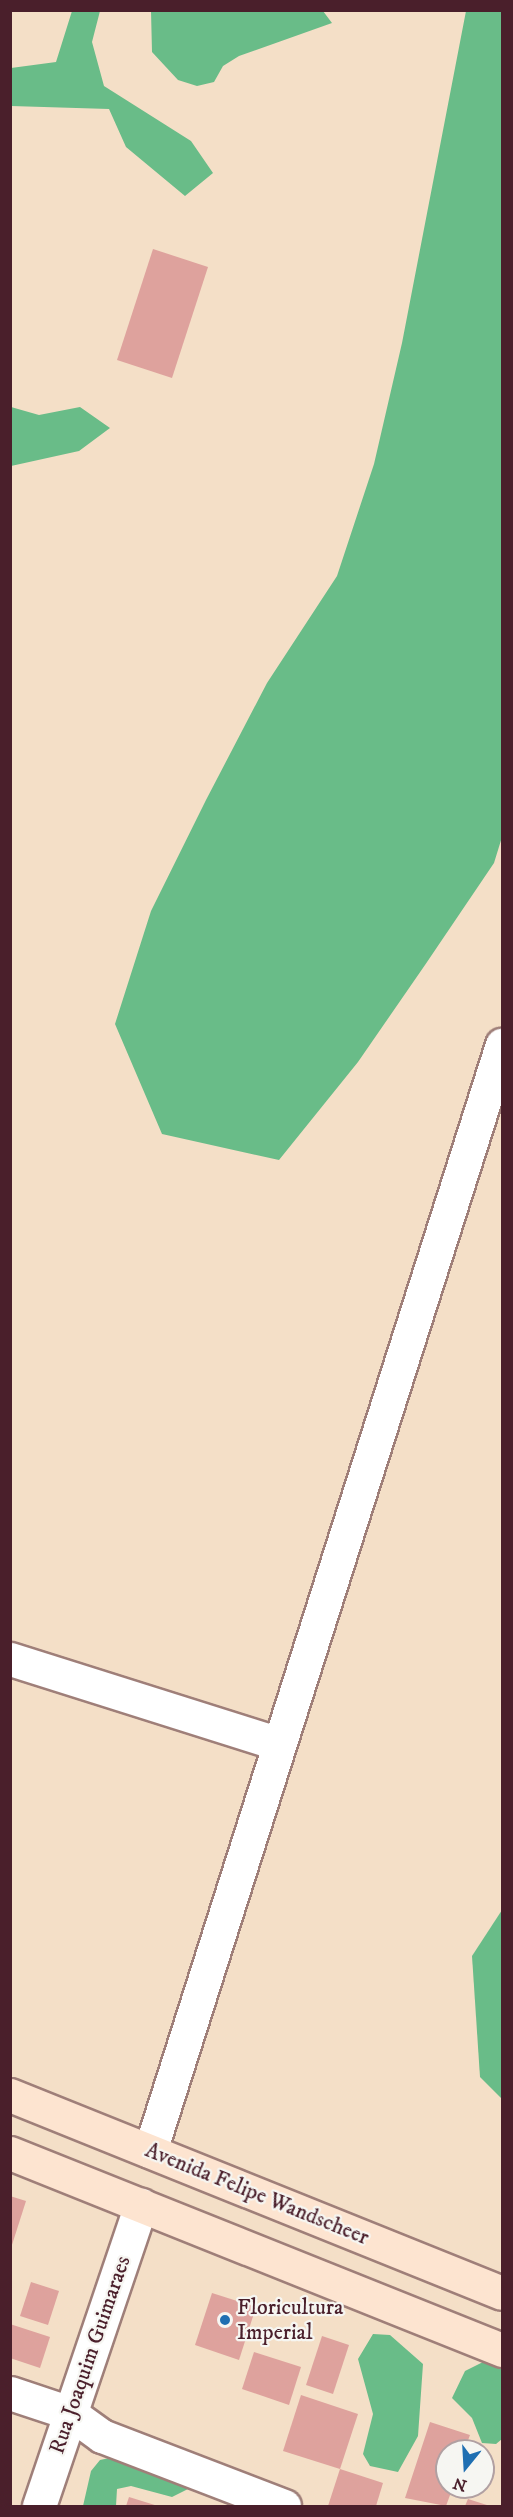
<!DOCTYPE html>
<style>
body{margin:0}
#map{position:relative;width:513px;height:2517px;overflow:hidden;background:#f4dfc7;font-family:"IM FELL DW Pica",serif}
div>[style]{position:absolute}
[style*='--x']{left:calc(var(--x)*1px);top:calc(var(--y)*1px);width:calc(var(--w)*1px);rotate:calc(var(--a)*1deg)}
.forest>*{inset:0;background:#69bc88}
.building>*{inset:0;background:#dea29d}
.roads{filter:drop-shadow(2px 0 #9f7f79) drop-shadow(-2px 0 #9f7f79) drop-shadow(0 2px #9f7f79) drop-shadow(0 -2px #9f7f79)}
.street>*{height:33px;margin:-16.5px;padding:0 16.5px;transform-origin:16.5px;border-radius:16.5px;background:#fff}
.secondary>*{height:33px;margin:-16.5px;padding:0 16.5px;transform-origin:16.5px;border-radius:16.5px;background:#fde4d0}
.dots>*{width:16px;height:16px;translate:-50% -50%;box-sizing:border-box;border:3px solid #f6f6f2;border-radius:50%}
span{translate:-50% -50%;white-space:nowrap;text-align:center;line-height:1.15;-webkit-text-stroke:4.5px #f6f6f2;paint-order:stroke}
.street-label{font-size:22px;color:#4a1f2b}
.poi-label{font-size:22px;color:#4a1f2b}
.left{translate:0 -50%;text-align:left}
.frame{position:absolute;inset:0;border:12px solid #4a1f2b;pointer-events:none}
.north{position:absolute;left:435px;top:2439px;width:60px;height:60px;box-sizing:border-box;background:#f6f6f2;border:2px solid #b1a0a2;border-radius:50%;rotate:198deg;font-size:16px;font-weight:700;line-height:24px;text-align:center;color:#4a1f2b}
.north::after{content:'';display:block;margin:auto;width:21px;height:27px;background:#1f6fb2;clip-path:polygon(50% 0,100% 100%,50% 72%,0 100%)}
</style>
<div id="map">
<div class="forest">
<i style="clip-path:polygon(72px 11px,100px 11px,92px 42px,104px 86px,191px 141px,213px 173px,185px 196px,126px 147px,109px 109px,11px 106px,11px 68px,56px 62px)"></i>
<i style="clip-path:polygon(151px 11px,323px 11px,332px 23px,239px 56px,223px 66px,214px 82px,197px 86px,178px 80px,152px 52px)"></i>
<i style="clip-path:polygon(466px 11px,502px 11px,502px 837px,494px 863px,425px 965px,358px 1062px,279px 1160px,162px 1134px,115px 1024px,151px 911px,206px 800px,267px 683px,337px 576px,374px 464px,402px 343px)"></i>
<i style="clip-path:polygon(11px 407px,39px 415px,80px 407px,110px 428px,79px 451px,11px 466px)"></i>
<i style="clip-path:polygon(502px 1910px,502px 2099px,480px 2077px,472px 1956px)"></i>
<i style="clip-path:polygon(373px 2334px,390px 2335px,423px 2364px,418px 2436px,398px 2472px,370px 2466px,363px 2454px,373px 2414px,358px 2359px)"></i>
<i style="clip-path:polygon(493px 2357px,502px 2358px,502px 2439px,496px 2444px,482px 2443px,472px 2418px,452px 2398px,465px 2371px)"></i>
<i style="clip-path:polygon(114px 2457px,192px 2487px,172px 2497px,131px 2486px,117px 2489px,116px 2506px,83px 2506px,91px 2471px,100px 2460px)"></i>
</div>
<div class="building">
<i style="clip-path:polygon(153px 249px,208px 267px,172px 378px,117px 360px)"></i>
<i style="clip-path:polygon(10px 2196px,26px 2201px,11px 2248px,10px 2247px)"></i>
<i style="clip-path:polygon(31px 2282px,59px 2291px,48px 2325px,20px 2316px)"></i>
<i style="clip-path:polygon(212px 2293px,256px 2307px,239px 2360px,195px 2345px)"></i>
<i style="clip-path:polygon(10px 2324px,50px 2337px,40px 2368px,10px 2358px)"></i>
<i style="clip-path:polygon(322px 2336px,349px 2345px,333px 2394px,306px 2385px)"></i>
<i style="clip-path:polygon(254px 2352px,301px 2367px,289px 2405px,242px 2389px)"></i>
<i style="clip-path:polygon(301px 2395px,358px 2414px,340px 2469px,283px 2451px)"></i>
<i style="clip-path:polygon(430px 2422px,470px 2435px,464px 2451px,447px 2451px,447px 2487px,453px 2487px,446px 2506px,405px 2498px)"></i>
<i style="clip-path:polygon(340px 2469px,383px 2483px,376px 2506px,328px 2506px)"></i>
<i style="clip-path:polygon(129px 2497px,158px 2506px,126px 2506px)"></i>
<i style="clip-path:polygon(468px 2499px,490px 2506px,465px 2506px)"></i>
</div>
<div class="roads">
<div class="street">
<i style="--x:10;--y:1659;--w:282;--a:17.5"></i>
<i style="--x:150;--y:2151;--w:1161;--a:-72.35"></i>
<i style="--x:10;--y:2393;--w:63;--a:18.4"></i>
<i style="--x:70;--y:2413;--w:39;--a:36"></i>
<i style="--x:102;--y:2436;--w:195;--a:21"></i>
<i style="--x:39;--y:2506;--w:318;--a:-71.3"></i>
</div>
<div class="secondary">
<i style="--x:10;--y:2095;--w:530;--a:21.92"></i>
<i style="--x:10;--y:2153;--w:530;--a:21.82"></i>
</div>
</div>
<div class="dots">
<i style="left:225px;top:2320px;background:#1f6fb2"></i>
</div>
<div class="street-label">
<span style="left:257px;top:2194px;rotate:22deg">Avenida Felipe Wandscheer</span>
<span style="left:90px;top:2355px;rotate:-71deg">Rua Joaquim Guimaraes</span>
</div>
<div class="poi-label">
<span class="left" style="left:237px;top:2320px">Floricultura<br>Imperial</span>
</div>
<div class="frame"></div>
<div class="north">N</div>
</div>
